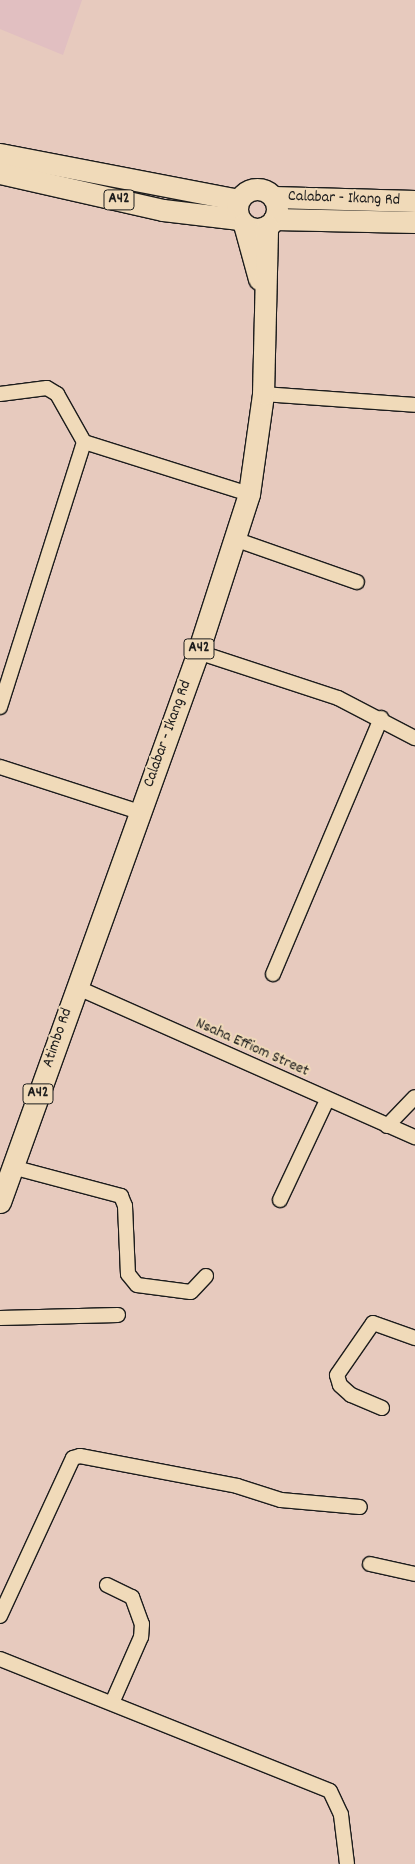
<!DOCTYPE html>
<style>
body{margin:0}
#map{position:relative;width:415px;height:1864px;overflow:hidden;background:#e7cabe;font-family:Dekko,sans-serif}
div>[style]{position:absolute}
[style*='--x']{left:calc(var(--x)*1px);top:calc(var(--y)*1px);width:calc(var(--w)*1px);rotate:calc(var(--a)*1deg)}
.built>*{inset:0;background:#e1bfc1}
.roads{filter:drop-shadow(1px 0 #1c1c1c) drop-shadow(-1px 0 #1c1c1c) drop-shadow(0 1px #1c1c1c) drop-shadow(0 -1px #1c1c1c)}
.minor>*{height:14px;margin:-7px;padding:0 7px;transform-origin:7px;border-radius:7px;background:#f0dab9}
.primary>*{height:21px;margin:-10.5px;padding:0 10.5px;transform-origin:10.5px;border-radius:10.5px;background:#f0dab9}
.primary>.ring{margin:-10.5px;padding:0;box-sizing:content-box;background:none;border:21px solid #f0dab9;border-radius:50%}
span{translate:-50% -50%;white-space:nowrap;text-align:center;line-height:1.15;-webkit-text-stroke:4px #f0dab9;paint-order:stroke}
.shield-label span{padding:1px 4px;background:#f0dab9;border:1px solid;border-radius:4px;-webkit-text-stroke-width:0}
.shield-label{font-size:15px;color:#1c1c1c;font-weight:700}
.street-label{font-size:16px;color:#1c1c1c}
</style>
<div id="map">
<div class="built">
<i style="clip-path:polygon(0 0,82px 0,63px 55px,0 29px)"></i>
</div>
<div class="roads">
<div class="minor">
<i style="--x:0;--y:394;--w:47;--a:-7.3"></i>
<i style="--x:47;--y:388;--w:12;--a:31"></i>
<i style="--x:57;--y:394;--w:55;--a:60.6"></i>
<i style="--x:84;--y:442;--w:173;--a:17.5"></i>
<i style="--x:263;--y:394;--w:152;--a:4.1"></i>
<i style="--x:237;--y:540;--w:127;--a:19.3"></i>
<i style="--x:198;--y:652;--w:147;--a:18.2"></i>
<i style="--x:338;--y:698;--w:87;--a:27.5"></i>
<i style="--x:0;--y:707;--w:278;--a:-72.4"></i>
<i style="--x:0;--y:767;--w:146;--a:17.9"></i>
<i style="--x:273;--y:974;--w:278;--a:-67.1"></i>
<i style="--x:76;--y:987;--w:371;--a:23.9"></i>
<i style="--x:387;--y:1126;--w:40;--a:-46"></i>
<i style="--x:12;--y:1167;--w:113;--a:14.9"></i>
<i style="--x:121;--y:1196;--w:11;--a:68"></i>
<i style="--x:125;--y:1206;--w:68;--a:87.5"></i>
<i style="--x:128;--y:1274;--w:14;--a:51"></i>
<i style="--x:137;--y:1285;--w:54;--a:7.4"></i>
<i style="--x:191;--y:1292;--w:22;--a:-47"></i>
<i style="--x:280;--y:1200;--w:110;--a:-64.8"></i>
<i style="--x:0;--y:1318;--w:118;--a:-1.5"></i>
<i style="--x:382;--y:1408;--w:34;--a:-157"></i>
<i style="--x:351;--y:1395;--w:15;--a:-138"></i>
<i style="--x:340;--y:1385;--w:10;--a:-107"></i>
<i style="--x:337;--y:1375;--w:63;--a:-55.3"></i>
<i style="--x:373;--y:1323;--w:45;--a:19.7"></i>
<i style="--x:370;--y:1564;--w:46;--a:12.5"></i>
<i style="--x:107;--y:1585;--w:28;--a:26"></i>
<i style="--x:132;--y:1597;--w:29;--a:70"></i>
<i style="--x:142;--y:1624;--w:13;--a:94"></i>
<i style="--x:141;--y:1637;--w:72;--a:113.7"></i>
<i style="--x:0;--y:1616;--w:174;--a:-65.2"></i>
<i style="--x:73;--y:1458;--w:7;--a:-16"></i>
<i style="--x:80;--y:1456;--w:160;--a:10.8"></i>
<i style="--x:237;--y:1486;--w:46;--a:17.7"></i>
<i style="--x:281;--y:1500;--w:79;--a:5.1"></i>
<i style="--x:0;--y:1659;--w:355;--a:21.8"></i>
<i style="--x:330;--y:1791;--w:26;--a:65"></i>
<i style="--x:341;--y:1815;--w:49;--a:83"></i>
</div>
<div class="primary">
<i style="--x:0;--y:154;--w:242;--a:10.9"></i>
<i style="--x:0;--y:173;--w:167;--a:12.8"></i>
<i style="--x:163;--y:210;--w:77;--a:6.8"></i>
<i class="ring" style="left:237px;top:189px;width:19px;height:19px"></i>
<i style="--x:273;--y:197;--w:142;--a:1.6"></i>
<i style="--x:274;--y:219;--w:141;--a:1.2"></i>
<i style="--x:244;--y:224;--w:57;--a:74.7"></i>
<i style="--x:0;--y:1202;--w:585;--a:-70.2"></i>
<i style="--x:198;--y:652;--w:166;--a:-72.1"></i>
<i style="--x:249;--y:494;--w:101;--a:-82"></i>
<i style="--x:263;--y:394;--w:168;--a:-88.6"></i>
</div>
</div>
<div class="shield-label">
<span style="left:119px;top:200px">A42</span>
<span style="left:199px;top:649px">A42</span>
<span style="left:38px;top:1094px">A42</span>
</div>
<div class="street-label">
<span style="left:344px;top:199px;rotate:2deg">Calabar - Ikang Rd</span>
<span style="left:168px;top:734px;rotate:-70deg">Calabar - Ikang Rd</span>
<span style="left:58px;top:1038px;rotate:-71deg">Atimbo Rd</span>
<span style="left:252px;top:1048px;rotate:24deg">Nsaha Effiom Street</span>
</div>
</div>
